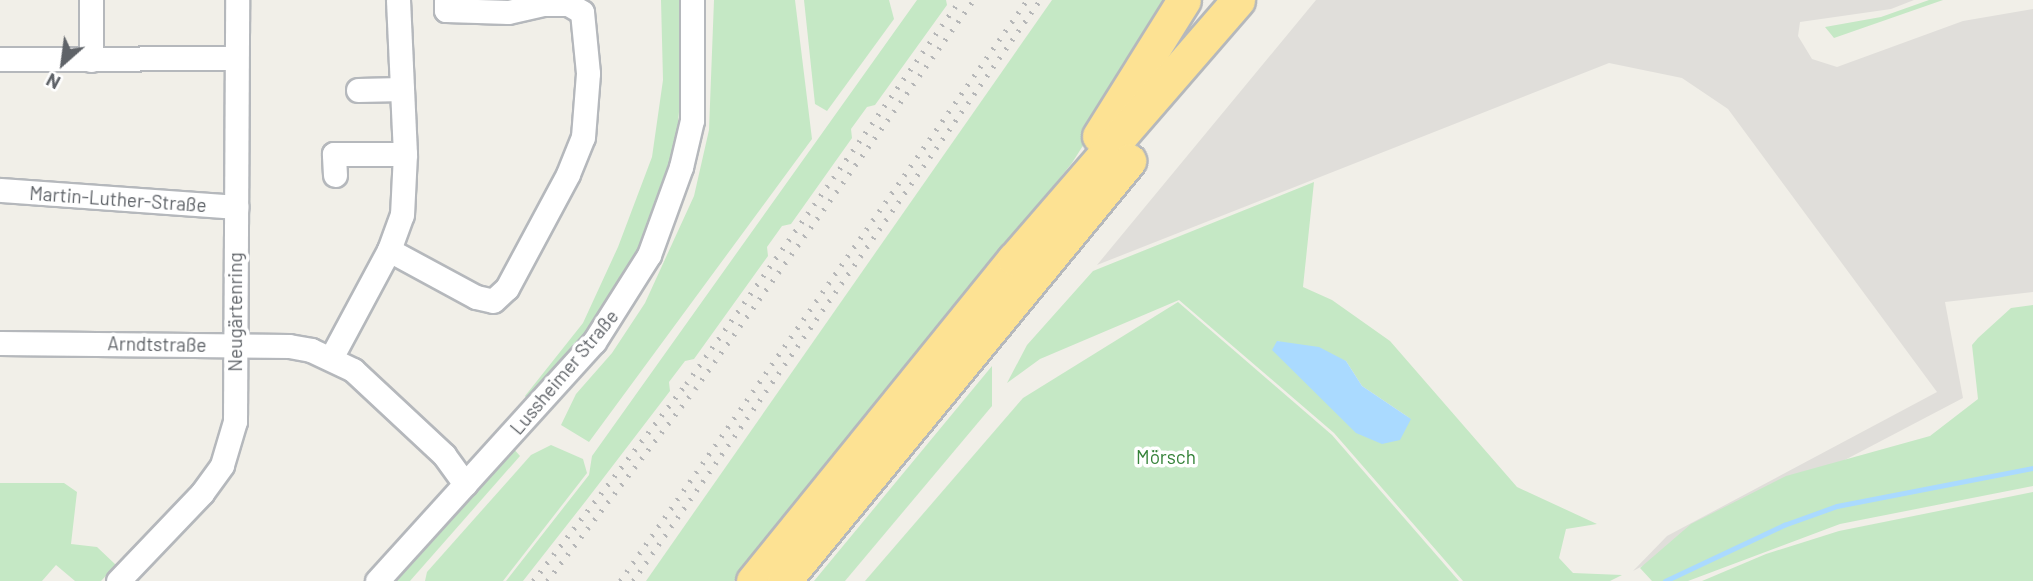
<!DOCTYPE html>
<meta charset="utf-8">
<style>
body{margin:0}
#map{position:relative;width:2033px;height:581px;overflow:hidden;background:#f1efe8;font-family:Barlow,sans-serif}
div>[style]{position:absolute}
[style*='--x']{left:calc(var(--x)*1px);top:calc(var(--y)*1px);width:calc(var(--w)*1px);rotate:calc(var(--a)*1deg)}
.industrial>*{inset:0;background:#e0deda}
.green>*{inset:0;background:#c5e8c5}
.water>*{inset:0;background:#aadaff}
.stream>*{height:4.5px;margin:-2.25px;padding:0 2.25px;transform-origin:2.25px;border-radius:2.25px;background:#aadaff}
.roads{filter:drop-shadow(2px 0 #b5b8bc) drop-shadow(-2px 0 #b5b8bc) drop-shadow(0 2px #b5b8bc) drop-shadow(0 -2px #b5b8bc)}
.minor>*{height:23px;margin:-11.5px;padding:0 11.5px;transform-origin:11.5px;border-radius:11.5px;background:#fff}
.highway>*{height:33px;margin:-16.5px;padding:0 16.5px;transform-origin:16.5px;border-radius:16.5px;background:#fde293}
.rail>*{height:4.5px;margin-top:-2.25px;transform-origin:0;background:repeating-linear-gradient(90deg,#b6b7b8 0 2px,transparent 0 11px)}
span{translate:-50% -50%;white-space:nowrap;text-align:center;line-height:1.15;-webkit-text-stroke:7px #fff;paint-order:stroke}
.street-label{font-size:19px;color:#5f6368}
.park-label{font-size:19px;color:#348238}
.north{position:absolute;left:28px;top:28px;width:70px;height:70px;-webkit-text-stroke:5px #fff;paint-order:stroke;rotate:208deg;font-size:19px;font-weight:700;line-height:28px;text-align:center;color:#5f6368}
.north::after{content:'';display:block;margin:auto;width:24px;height:32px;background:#5f6368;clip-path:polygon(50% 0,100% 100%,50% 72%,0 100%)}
</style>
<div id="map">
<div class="industrial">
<i style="clip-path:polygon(1316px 0,1914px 0,1891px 9px,1800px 22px,1798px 36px,1812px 59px,1837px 67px,1963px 21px,2033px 9px,2033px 292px,1945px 302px,1963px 398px,1633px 571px,1667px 536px,1937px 392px,1728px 109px,1682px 78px,1609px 63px,1097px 265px)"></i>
</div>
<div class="green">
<i style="clip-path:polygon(661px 0,679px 0,683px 69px,676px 144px,654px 218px,633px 264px,591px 331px,530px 403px,525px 396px,583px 323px,618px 247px,652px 157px,663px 80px)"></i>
<i style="clip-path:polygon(714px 0,795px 0,812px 139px,589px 442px,561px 425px,576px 394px,612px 353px,645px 303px,694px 196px,709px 130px)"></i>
<i style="clip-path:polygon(804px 0,889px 0,894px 19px,827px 111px,815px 104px)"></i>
<i style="clip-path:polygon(917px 0,946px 0,947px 5px,875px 105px,867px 107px,851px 129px,852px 138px,791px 224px,782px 226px,767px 247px,768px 256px,694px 359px,685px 361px,669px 382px,670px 391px,585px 502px,523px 581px,506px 581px,589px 475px,592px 456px,602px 442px)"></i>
<i style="clip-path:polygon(1052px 0,1175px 0,1072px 163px,734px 581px,646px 581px)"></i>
<i style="clip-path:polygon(1929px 0,1943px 0,1834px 38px,1825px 27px,1881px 17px)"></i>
<i style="clip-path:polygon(evenodd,1314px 182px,1303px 287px,1332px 300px,1390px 341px,1517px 487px,1597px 524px,1566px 529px,1559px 558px,1573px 573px,1622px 575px,1610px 581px,1463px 581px,1334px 433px,1179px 300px,1040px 359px,1007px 383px,1027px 345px,1093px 271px,1314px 182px,1277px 341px,1346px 361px,1362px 386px,1411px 419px,1277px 341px)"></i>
<i style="clip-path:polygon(1178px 302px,1332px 435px,1459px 581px,865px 581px,1023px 398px)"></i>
<i style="clip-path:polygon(2033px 305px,2033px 486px,1840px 524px,1688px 581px,1652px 581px,1640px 568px,1691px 524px,1786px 476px,1930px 436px,1978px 399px,1972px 345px,1978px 338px,2011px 308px)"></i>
<i style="clip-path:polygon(992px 366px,992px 406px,845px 581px,814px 581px)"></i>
<i style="clip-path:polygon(551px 445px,583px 459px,587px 473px,503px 581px,425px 581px,427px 572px,531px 455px)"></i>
<i style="clip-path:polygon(513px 448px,520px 456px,410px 581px,390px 581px)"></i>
<i style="clip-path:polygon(0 483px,64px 483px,77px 492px,71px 544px,97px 547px,116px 565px,101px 581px,75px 581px,56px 565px,42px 581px,0 581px)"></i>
<i style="clip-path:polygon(2033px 492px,2033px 581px,1702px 581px,1766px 554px,1839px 531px)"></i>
</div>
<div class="water">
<i style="clip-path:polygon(1277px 341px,1319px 347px,1346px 361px,1362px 386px,1411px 419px,1400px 440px,1382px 444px,1356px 433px,1272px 350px)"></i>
</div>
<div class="stream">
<i style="--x:1665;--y:581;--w:132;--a:-25.2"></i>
<i style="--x:1784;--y:525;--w:56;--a:-19.7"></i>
<i style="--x:1837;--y:506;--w:200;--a:-11"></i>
</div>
<div class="roads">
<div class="minor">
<i style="--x:0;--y:59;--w:235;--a:-0.2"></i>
<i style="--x:91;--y:60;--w:60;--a:-90"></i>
<i style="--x:358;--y:90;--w:44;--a:-1.3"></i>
<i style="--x:335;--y:175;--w:21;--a:-93"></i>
<i style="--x:334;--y:154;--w:71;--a:0"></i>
<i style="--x:0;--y:190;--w:237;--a:4.1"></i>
<i style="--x:389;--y:250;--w:99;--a:28.4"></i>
<i style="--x:476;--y:297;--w:17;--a:13"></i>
<i style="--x:493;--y:301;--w:19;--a:-43"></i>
<i style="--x:507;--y:288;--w:129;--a:-61.8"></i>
<i style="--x:568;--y:174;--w:40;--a:-68"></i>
<i style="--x:583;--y:137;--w:64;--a:-85.5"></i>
<i style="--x:588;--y:73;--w:61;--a:-95.6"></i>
<i style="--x:582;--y:12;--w:16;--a:-150"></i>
<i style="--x:568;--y:4;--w:25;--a:180"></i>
<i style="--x:543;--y:4;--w:36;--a:167"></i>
<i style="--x:508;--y:12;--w:62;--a:-178.2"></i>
<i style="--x:446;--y:10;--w:10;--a:-90"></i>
<i style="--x:0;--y:343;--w:289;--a:0.6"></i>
<i style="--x:289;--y:346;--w:22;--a:10"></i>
<i style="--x:311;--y:350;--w:47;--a:25.5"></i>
<i style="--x:353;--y:370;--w:125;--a:43"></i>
<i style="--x:444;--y:455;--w:36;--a:54"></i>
<i style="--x:331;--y:358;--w:123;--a:-61.8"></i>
<i style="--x:389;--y:250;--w:37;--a:-70"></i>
<i style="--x:402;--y:215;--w:61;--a:-87.2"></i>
<i style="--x:405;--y:154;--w:154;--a:-92.6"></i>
<i style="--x:118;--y:581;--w:122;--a:-46.3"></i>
<i style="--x:202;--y:493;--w:34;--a:-54"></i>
<i style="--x:222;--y:465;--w:46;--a:-73.5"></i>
<i style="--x:235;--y:421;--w:421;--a:-89.7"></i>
<i style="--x:377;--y:581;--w:323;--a:-47.8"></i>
<i style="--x:594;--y:342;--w:103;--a:-57.7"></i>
<i style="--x:649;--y:255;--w:94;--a:-70"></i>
<i style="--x:681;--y:167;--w:48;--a:-76.8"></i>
<i style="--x:692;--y:120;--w:120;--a:-90"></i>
</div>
<div class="highway">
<i style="--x:1099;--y:136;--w:160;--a:-58"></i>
<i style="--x:753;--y:581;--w:414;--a:-51"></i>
<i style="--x:1014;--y:259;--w:342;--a:-49.1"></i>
<i style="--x:784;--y:581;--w:544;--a:-50.6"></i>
</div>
</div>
<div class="rail">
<i style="--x:533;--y:581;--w:249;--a:-52.2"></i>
<i style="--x:686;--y:384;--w:472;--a:-54.5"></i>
<i style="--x:547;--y:581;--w:242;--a:-52.4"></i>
<i style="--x:695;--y:389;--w:478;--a:-54.4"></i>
<i style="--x:620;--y:581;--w:709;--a:-54.99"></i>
<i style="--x:633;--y:581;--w:709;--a:-54.99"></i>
</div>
<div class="street-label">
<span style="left:118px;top:199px;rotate:4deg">Martin-Luther-Straße</span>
<span style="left:235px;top:312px;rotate:-90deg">Neugärtenring</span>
<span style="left:157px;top:344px;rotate:1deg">Arndtstraße</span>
<span style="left:564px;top:372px;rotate:-50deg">Lussheimer Straße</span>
</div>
<div class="park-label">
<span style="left:1166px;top:457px">Mörsch</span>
</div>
<div class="north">N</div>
</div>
